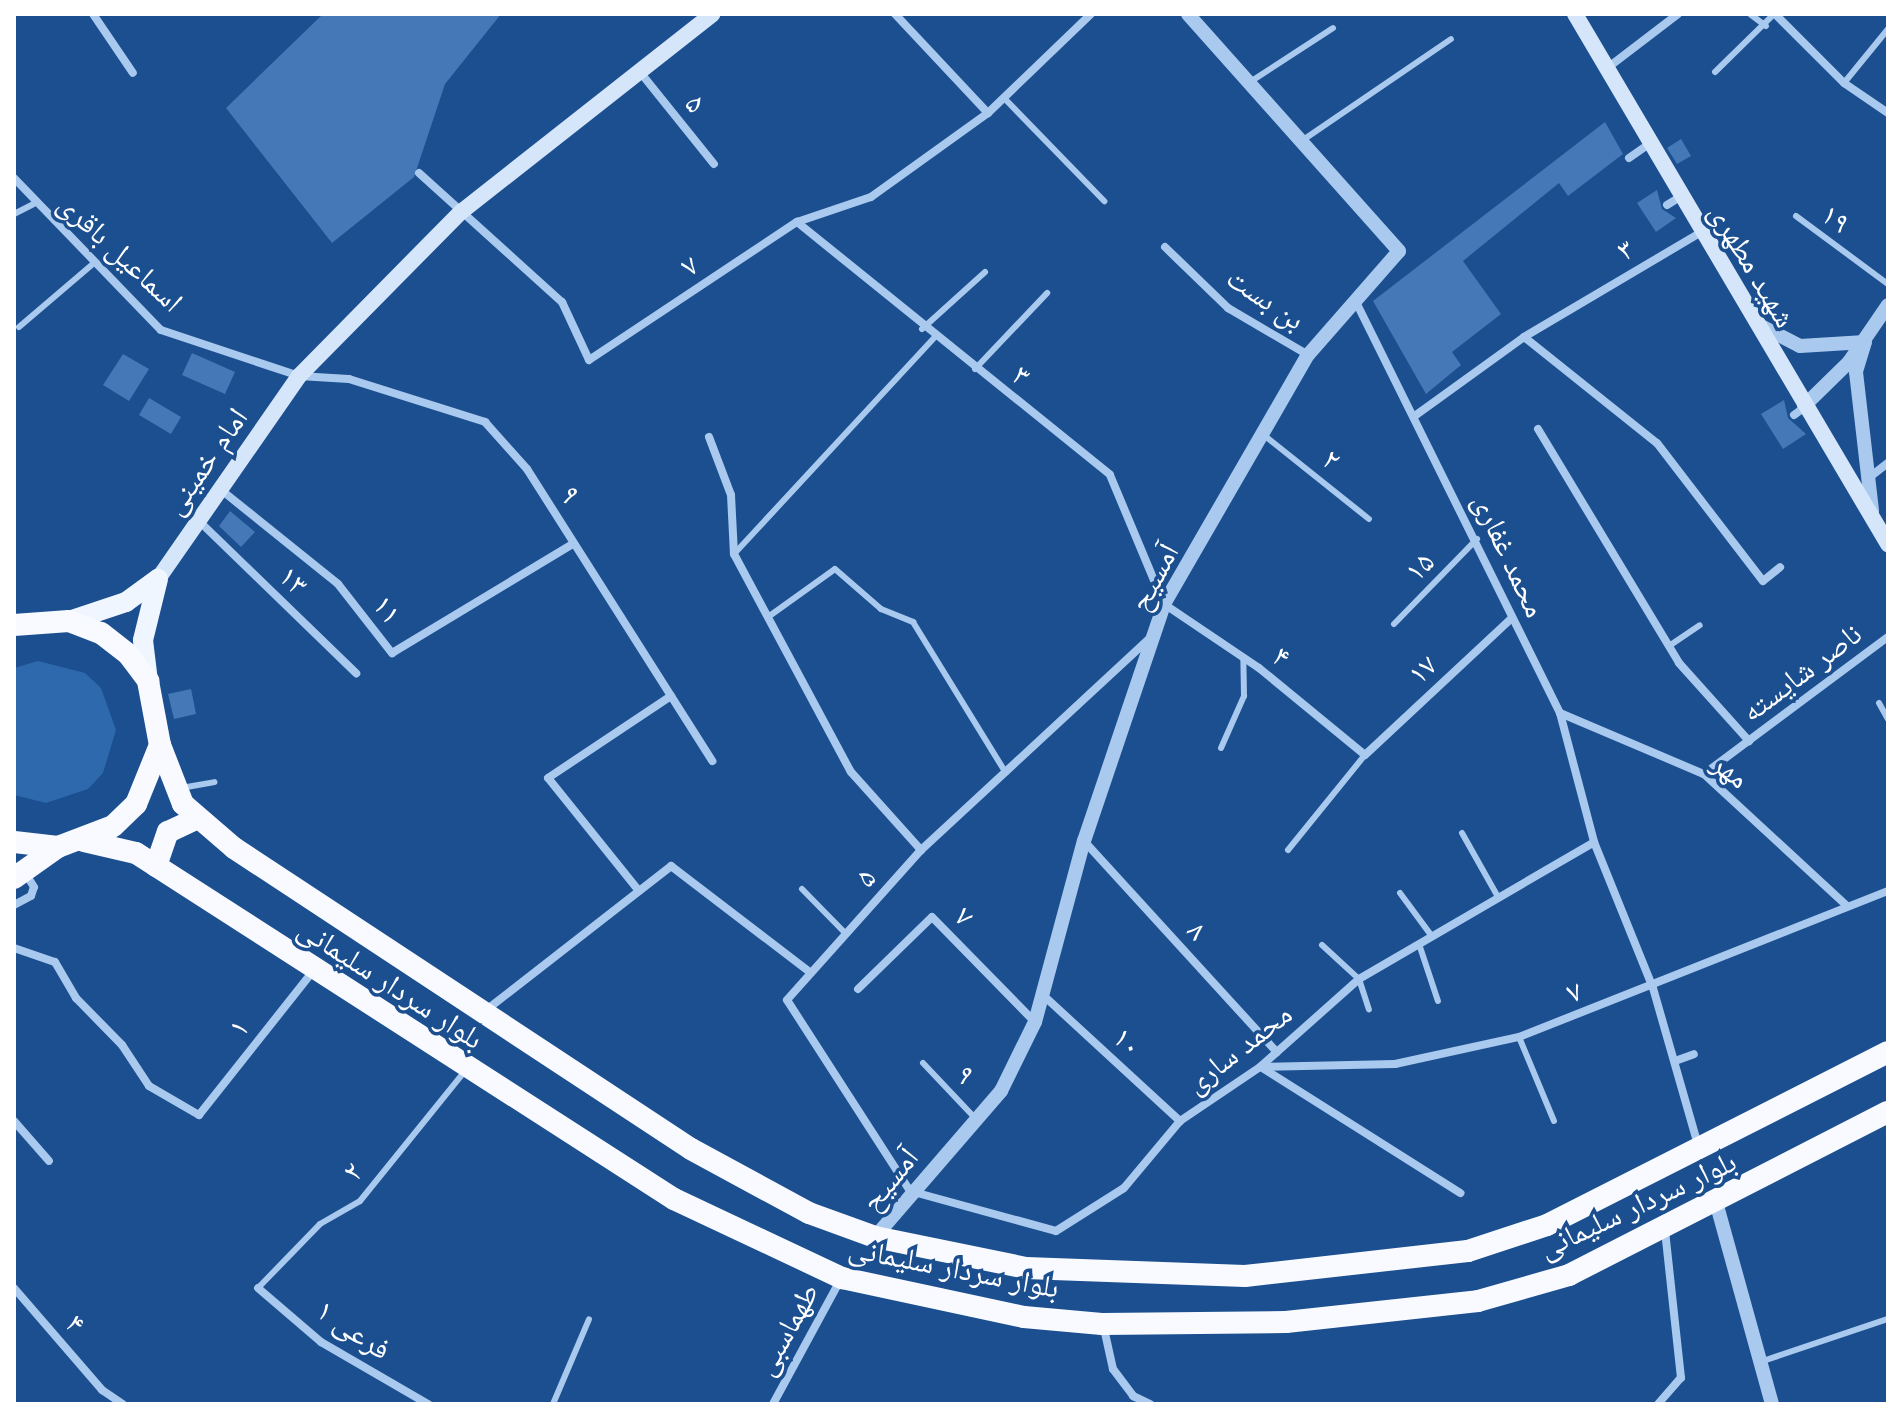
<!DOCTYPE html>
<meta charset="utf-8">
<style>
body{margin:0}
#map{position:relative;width:1902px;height:1418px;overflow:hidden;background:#1b4f8f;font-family:Mulish,"Noto Naskh Arabic",sans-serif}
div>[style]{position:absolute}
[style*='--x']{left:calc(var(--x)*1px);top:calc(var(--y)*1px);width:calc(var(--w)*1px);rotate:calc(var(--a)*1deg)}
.green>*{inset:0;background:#2e69ad}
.building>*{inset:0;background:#4478b7}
.service>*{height:6px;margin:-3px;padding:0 3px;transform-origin:3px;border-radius:3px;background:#a9c9ee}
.minor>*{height:8px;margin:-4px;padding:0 4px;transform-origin:4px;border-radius:4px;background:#a9c9ee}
.tertiary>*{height:14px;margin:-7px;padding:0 7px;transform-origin:7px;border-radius:7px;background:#a9c9ee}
.secondary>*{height:16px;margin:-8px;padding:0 8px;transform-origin:8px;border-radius:8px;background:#d6e6fa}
.primary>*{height:20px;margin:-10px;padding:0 10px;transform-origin:10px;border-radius:10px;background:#f0f6ff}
.trunk>*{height:22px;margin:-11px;padding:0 11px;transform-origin:11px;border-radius:11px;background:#f8faff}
span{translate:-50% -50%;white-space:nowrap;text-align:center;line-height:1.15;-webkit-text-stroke:7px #1b4f8f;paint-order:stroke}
.street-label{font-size:30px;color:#fff}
.frame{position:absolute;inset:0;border:16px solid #fff;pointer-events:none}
</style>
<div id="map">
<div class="green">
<i style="clip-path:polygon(38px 661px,85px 673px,101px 688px,116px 730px,103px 773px,88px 789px,46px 803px,14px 795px,14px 668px)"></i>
</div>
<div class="building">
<i style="clip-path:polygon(323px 14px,501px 14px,445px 84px,414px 177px,332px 243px,226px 108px)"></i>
<i style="clip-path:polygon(1605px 122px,1623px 154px,1568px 196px,1559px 183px,1463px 261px,1501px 314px,1452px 352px,1461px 365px,1426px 394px,1373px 301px)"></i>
<i style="clip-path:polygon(1681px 139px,1691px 156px,1677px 164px,1667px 148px)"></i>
<i style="clip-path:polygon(1657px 190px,1662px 209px,1676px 218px,1656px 232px,1637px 203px)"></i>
<i style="clip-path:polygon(192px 353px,235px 372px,225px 394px,182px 375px)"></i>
<i style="clip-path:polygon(123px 354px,149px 369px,129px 401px,103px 385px)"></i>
<i style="clip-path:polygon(149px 398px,181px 417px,171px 434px,139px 415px)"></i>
<i style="clip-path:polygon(1784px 400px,1788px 418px,1806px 434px,1783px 449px,1761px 414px)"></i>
<i style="clip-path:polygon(230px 511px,255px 532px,241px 547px,219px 526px)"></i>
<i style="clip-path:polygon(191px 689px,196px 714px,174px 719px,168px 694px)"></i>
</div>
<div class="service">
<i style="--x:1750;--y:14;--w:20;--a:37"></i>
<i style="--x:1715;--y:72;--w:83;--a:-44.5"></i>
<i style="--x:1250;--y:82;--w:99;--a:-33"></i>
<i style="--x:1844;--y:83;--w:70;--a:-50.8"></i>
<i style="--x:1004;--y:98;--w:144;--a:45.8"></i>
<i style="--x:1303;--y:140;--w:179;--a:-34.3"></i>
<i style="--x:14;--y:214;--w:22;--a:-27"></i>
<i style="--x:1796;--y:216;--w:114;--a:36.5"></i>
<i style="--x:19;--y:327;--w:99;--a:-40.5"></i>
<i style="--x:922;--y:329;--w:85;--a:-42.1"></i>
<i style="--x:975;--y:369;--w:105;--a:-46.5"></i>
<i style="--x:1265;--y:436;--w:133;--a:38.6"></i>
<i style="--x:734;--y:554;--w:294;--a:-47.2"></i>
<i style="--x:768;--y:617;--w:82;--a:-35.6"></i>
<i style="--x:835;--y:569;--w:61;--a:41"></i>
<i style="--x:881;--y:609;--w:35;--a:22"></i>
<i style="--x:913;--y:622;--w:177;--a:58.4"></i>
<i style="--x:1394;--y:624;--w:119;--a:-45.7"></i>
<i style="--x:1669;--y:646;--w:37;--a:-34"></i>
<i style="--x:1879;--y:703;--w:18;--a:61"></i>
<i style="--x:1221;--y:748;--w:57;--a:-66.1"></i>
<i style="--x:1244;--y:696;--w:39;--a:-91"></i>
<i style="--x:181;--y:788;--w:34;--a:-10"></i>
<i style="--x:1462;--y:833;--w:73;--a:60.6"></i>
<i style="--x:1288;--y:850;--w:122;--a:-51"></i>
<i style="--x:802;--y:889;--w:63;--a:45.6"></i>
<i style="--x:1400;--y:893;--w:52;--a:53.6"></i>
<i style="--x:1419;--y:944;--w:60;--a:71.6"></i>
<i style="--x:1322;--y:945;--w:50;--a:42.6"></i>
<i style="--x:1359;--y:979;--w:32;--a:72"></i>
<i style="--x:1519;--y:1037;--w:91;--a:67.4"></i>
<i style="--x:923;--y:1063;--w:76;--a:46.6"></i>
<i style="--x:258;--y:1288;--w:89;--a:-45.9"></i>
<i style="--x:320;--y:1224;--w:46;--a:-29.9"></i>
<i style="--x:360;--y:1201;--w:167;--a:-51.1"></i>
<i style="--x:1760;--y:1362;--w:135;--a:-18.6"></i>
<i style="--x:553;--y:1404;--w:92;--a:-67"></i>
</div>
<div class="minor">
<i style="--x:93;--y:14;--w:71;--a:55.9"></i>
<i style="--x:895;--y:14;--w:136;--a:46.8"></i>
<i style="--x:1775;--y:14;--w:98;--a:45"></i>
<i style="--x:1844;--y:83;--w:53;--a:34.3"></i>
<i style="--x:1606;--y:69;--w:91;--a:-37.4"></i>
<i style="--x:640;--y:72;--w:118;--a:51.2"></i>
<i style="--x:1629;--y:158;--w:24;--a:-35"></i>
<i style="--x:419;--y:173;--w:193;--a:42.1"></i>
<i style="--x:562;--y:302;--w:64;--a:65"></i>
<i style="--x:589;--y:360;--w:250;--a:-33.6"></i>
<i style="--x:797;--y:222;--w:78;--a:-18.7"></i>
<i style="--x:871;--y:197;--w:144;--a:-35.7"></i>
<i style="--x:988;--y:113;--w:143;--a:-43.9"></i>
<i style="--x:14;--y:178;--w:211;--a:46"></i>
<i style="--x:161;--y:330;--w:145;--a:18.4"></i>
<i style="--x:299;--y:376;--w:50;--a:3.4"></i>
<i style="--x:349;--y:379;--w:143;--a:17.5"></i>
<i style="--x:485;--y:422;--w:63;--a:48.2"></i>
<i style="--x:527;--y:469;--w:346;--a:57.6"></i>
<i style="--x:1667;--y:205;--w:15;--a:-32"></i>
<i style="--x:797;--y:222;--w:402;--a:38.9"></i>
<i style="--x:1110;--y:475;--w:140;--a:67.3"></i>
<i style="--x:1164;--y:604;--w:115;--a:34"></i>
<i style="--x:1259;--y:668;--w:137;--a:39.4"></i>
<i style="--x:1365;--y:755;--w:201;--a:-43"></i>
<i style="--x:1165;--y:247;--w:88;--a:44.1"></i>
<i style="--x:1228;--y:308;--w:93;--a:30.4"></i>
<i style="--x:1355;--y:300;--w:461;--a:63.6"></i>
<i style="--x:1560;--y:713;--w:133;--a:75.2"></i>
<i style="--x:1594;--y:842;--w:157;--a:68"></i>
<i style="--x:1653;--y:988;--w:166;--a:74"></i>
<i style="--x:1524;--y:337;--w:170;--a:38.6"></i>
<i style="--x:1657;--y:443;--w:174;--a:52.5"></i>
<i style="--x:1763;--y:581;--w:22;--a:-39"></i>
<i style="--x:1416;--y:415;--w:133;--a:-35.8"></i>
<i style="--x:1524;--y:337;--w:204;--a:-30.6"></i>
<i style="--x:1794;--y:415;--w:14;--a:-36"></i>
<i style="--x:1538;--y:429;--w:273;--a:58.9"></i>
<i style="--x:1679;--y:663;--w:105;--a:48.1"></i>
<i style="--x:709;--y:437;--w:62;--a:69.2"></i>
<i style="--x:731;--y:495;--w:59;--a:87.1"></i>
<i style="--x:734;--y:554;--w:247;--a:61.8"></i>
<i style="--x:851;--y:772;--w:105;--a:48.1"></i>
<i style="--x:1866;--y:480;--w:28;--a:-38"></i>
<i style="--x:220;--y:489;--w:151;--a:38.8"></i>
<i style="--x:338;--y:584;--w:88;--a:52"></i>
<i style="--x:392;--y:653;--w:211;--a:-31.1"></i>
<i style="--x:199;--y:521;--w:219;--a:44.1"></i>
<i style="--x:1150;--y:638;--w:312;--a:137.2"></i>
<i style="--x:921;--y:850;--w:201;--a:131.8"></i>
<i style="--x:787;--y:1000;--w:227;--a:57.2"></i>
<i style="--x:910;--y:1191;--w:151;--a:15.3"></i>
<i style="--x:1056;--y:1231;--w:80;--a:-32.3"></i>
<i style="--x:1124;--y:1188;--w:87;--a:-50.1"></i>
<i style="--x:1180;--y:1121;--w:97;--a:-34"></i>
<i style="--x:1260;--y:1067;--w:132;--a:-41.6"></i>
<i style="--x:1359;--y:979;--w:272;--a:-30.2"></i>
<i style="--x:1560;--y:713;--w:156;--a:23"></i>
<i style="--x:1704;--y:774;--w:193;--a:42.7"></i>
<i style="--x:1704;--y:774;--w:229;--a:-36.7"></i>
<i style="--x:1084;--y:841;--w:286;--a:47.6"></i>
<i style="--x:639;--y:891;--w:145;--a:-128.8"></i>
<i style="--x:548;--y:778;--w:148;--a:-33.7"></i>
<i style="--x:14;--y:905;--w:19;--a:-28"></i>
<i style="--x:31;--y:896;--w:9;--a:-72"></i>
<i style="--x:34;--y:887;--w:15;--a:-122"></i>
<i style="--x:14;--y:948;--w:43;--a:18.9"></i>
<i style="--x:55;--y:962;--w:42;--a:59.7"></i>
<i style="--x:76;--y:998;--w:66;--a:45.6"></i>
<i style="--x:122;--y:1045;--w:49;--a:56.6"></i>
<i style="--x:149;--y:1086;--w:58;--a:30.1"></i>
<i style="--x:199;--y:1115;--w:185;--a:-51.6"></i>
<i style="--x:858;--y:989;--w:103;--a:-44.2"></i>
<i style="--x:932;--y:917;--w:147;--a:45.6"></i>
<i style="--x:1044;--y:996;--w:185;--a:42.6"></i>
<i style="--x:485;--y:1011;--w:236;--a:-37.9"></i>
<i style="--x:671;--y:866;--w:176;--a:37.4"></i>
<i style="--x:1675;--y:1061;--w:20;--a:-20"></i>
<i style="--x:1261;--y:1067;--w:134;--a:-1.3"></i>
<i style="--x:1395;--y:1064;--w:127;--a:-12.3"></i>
<i style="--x:1519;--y:1037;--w:397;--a:-21.6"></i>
<i style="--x:1261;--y:1067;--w:236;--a:32.3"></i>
<i style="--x:14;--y:1121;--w:53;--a:48.8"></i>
<i style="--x:14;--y:1288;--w:135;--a:49.2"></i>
<i style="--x:102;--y:1390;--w:25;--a:34"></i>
<i style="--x:258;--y:1288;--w:83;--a:40.6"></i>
<i style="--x:321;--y:1342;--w:124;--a:30.1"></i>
<i style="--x:1103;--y:1324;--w:46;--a:77.5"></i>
<i style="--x:1113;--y:1369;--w:34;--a:53"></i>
<i style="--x:1133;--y:1396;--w:19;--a:25"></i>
<i style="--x:773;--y:1404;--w:142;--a:-61.5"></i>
<i style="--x:1658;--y:1404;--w:35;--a:-49"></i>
<i style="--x:1681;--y:1378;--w:149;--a:-96.2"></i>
</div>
<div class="tertiary">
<i style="--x:1759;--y:325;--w:46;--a:27.1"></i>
<i style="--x:1800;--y:346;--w:65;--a:-3.5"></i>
<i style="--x:1865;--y:342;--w:31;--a:107"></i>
<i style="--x:1856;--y:372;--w:140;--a:83.4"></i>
<i style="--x:1804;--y:406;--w:63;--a:-44.4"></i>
<i style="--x:1849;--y:362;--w:69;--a:-55.6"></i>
<i style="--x:1716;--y:1202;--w:210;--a:74.5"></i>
<i style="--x:875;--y:1237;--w:193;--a:-49.2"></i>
<i style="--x:1001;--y:1091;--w:77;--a:-63.8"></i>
<i style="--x:1035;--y:1022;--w:188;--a:-74.9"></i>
<i style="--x:1084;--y:841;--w:250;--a:-71.3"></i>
<i style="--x:1164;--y:604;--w:288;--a:-60"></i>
<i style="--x:1308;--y:355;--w:138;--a:-48.8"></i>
<i style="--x:1399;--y:251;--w:317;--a:-131.7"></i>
</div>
<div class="secondary">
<i style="--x:1575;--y:14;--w:616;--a:59.44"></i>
<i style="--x:158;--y:579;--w:247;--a:-55.2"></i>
<i style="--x:299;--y:376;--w:231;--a:-45.4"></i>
<i style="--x:461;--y:212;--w:320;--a:-38.2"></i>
</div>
<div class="primary">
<i style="--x:69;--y:621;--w:60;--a:-18.4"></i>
<i style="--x:126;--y:602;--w:39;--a:-36"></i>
<i style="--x:148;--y:681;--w:41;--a:-97"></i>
<i style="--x:143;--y:640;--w:63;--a:-76.2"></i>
</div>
<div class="trunk">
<i style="--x:14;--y:625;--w:55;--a:-4.2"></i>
<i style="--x:69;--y:621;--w:34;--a:21"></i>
<i style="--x:101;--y:633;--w:34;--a:38"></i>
<i style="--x:128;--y:654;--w:34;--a:53"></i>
<i style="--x:148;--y:681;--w:65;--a:79.4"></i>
<i style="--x:160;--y:745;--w:64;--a:112.1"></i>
<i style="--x:136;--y:804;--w:32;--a:136"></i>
<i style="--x:113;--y:826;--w:59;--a:159.1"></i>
<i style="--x:58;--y:847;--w:44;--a:-173.5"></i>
<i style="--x:160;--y:745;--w:63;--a:68.7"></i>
<i style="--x:183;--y:804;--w:67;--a:40.8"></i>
<i style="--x:234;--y:848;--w:547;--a:33.37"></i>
<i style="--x:691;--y:1149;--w:134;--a:28.5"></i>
<i style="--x:809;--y:1213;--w:70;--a:20"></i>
<i style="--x:875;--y:1237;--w:154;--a:11.6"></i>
<i style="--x:1026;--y:1268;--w:219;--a:2.1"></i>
<i style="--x:1245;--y:1276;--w:224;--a:-6.4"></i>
<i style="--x:1468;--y:1251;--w:83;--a:-18.2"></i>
<i style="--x:1547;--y:1225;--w:382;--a:-26.9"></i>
<i style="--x:84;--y:841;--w:53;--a:13"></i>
<i style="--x:136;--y:853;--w:640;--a:32.75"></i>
<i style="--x:674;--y:1199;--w:186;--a:25.2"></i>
<i style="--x:842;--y:1278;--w:186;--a:12.1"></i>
<i style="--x:1024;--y:1317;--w:78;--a:5.1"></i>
<i style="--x:1102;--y:1324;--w:184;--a:-0.6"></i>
<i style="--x:1286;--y:1322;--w:193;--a:-6.2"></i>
<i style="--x:1478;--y:1301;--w:95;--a:-15.9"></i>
<i style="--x:1569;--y:1275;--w:358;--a:-27.1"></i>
<i style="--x:156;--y:866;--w:36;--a:-71"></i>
<i style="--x:168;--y:832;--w:31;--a:-25"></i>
<i style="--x:14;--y:878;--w:54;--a:-35.2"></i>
</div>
<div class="street-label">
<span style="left:696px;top:103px;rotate:51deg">۵</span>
<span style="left:1836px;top:218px;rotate:36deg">۱۹</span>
<span style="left:1625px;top:249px;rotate:-31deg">۳</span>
<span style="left:121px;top:252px;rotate:43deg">اسماعیل باقری</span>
<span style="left:689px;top:265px;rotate:-34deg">۷</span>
<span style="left:1753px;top:265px;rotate:59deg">شهید مطهری</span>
<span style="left:1266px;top:298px;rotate:34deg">بن بست</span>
<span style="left:1022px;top:375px;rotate:38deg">۳</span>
<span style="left:1332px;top:459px;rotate:38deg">۲</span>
<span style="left:205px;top:461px;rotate:-55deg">امام خمینی</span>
<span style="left:571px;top:494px;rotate:59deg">۹</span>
<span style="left:1510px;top:555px;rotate:65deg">محمد غفاری</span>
<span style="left:1419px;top:566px;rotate:-46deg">۱۵</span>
<span style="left:1153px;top:577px;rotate:-62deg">آمسیح</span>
<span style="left:294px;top:580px;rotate:44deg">۱۳</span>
<span style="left:388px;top:609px;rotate:52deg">۱۱</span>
<span style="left:1282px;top:656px;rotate:38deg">۴</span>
<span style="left:1422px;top:669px;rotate:-43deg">۱۷</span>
<span style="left:1801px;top:672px;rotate:-37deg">ناصر شایسته</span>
<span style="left:1731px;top:770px;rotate:38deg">مهر</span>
<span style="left:865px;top:877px;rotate:-48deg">۵</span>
<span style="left:965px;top:916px;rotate:46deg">۷</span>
<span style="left:1198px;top:930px;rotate:48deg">۸</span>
<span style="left:391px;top:983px;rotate:33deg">بلوار سردار سلیمانی</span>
<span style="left:1574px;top:991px;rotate:-20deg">۷</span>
<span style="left:238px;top:1027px;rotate:-52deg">۱</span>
<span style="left:1128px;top:1041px;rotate:43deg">۱۰</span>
<span style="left:1238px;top:1048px;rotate:-38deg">محمد ساری</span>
<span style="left:966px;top:1074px;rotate:47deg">۹</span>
<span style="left:352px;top:1171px;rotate:-49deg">۲</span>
<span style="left:889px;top:1179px;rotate:-51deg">آمسیح</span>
<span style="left:1637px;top:1204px;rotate:-25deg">بلوار سردار سلیمانی</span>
<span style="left:954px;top:1267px;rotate:11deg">بلوار سردار سلیمانی</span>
<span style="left:76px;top:1323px;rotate:49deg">۴</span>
<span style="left:354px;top:1329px;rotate:34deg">فرعی ۱</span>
<span style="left:786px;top:1329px;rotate:-61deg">طهماسبی</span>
</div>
<div class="frame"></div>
</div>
